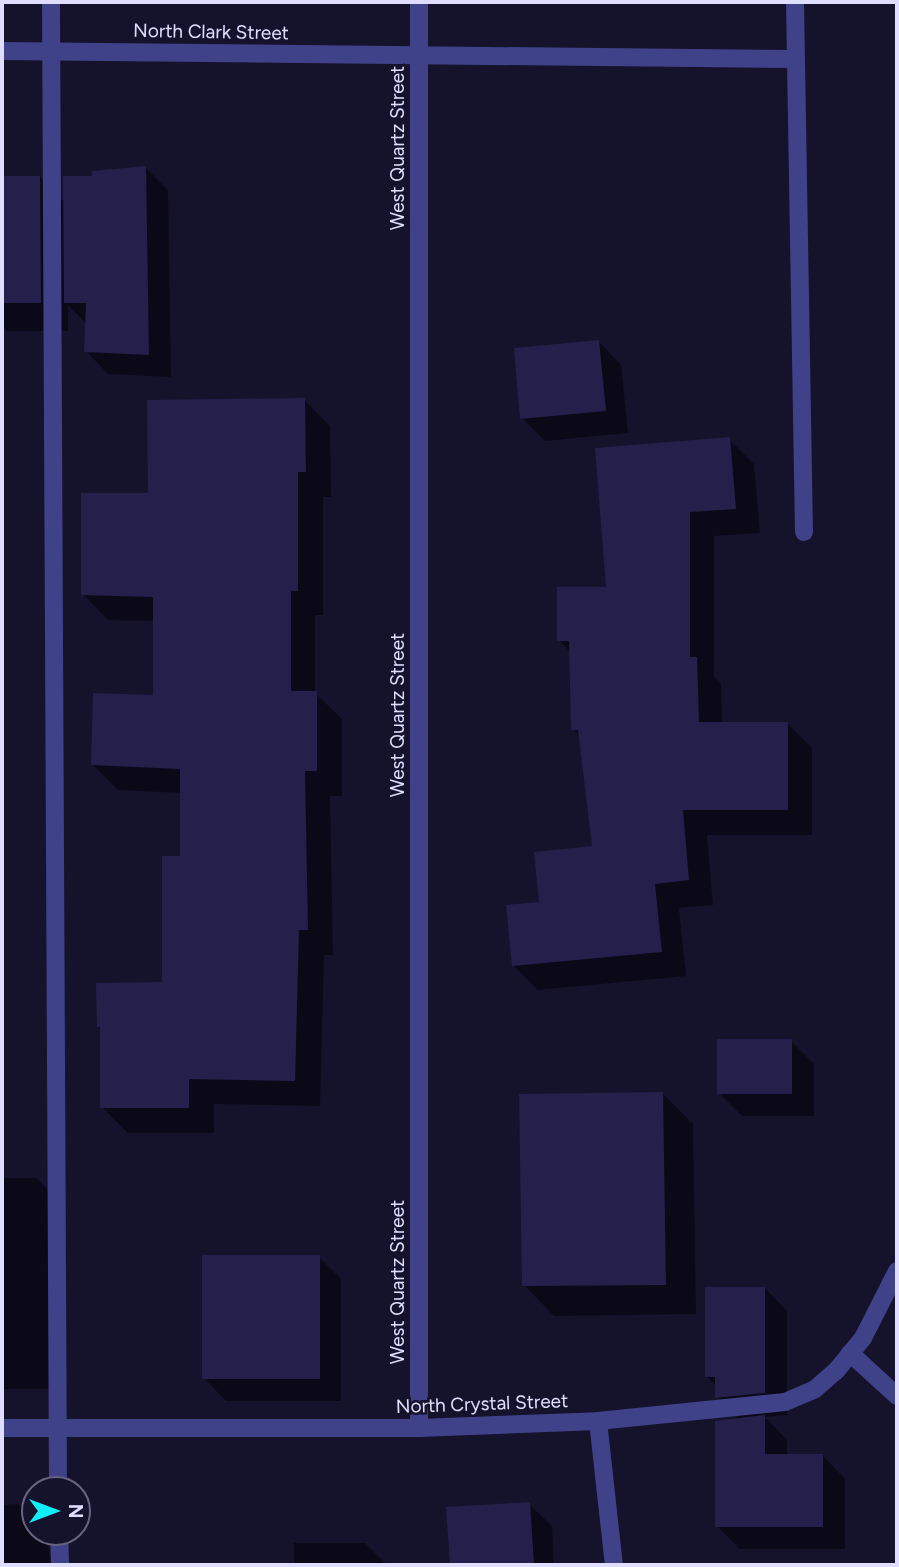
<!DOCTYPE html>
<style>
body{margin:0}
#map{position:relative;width:899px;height:1567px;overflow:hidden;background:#15122c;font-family:Figtree,sans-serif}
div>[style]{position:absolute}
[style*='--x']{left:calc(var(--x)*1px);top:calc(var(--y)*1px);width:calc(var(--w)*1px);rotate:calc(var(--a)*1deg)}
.shadow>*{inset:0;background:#0007}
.building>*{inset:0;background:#251f4c}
.minor>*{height:18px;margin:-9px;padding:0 9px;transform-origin:9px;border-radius:9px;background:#3f4189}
span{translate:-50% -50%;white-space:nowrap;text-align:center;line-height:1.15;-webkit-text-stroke:5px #15122c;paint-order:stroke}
.street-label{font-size:19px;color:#e0defe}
.frame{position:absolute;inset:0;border:4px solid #e0defe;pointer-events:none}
.north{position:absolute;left:21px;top:1476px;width:70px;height:70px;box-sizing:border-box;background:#15122c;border:2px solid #666480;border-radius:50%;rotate:90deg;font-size:19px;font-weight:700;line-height:28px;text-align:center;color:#e0defe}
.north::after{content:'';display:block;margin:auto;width:24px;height:32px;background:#10eff8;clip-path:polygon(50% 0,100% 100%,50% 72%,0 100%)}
</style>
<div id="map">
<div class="shadow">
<i style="clip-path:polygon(145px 167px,168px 190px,171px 377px,108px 374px,86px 351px,87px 324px,68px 305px,68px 331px,7px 331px,2px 326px,2px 177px,40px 177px,65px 203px,93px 177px)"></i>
<i style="clip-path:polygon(599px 342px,621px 365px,628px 433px,545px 441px,522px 418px)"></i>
<i style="clip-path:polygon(304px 400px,330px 426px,331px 497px,323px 497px,323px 615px,315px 615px,315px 693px,342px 719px,342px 796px,330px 796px,333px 955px,324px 955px,320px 1106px,214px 1104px,214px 1133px,128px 1133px,102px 1107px,102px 1030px,98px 1026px,164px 984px,181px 858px,181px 793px,118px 790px,93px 765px,155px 697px,155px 621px,108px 620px,83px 594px,150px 495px)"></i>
<i style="clip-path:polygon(729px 439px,754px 464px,760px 533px,714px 536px,714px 677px,721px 684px,722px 723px,787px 723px,812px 748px,812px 835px,707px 835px,713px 905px,679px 908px,686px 976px,538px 990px,513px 965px,541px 903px,594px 848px,580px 736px,573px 729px,571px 653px,559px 640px,608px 588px)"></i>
<i style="clip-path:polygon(791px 1041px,814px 1064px,814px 1116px,742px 1116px,719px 1093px)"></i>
<i style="clip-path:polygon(662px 1093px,693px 1124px,696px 1314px,554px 1316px,524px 1285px)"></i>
<i style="clip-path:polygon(2px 1178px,36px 1178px,61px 1203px,62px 1389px,2px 1389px)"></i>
<i style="clip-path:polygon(319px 1257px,341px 1279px,341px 1401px,226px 1401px,204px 1378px)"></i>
<i style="clip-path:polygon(765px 1288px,787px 1311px,787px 1415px,765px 1417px,787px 1440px,787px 1456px,823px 1456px,845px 1479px,845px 1549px,740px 1549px,717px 1526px,740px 1420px,717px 1397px,717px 1387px,706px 1376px)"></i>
<i style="clip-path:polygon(18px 1504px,35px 1522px,35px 1532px,48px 1535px,50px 1565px,2px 1565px,2px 1505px)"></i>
<i style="clip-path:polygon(529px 1504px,552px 1526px,554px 1565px,451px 1565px,448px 1509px)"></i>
<i style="clip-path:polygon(294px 1543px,365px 1543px,387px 1565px,294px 1565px)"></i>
</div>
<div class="building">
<i style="clip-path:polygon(146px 166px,149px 355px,84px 352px,86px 303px,64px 303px,63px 176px,92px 176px,92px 171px)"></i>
<i style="clip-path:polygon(2px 176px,40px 176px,41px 303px,2px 303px)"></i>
<i style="clip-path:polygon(599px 340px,606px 411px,520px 419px,514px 348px)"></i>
<i style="clip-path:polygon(305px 398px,306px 472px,298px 472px,298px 591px,291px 591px,291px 691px,317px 691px,317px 771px,305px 771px,308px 930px,299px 930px,295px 1081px,189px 1079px,189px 1108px,100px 1108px,100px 1027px,97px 1027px,96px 983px,162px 982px,162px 856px,180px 856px,180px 769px,91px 765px,93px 693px,153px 695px,153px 597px,81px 595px,81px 493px,148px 493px,147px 400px)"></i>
<i style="clip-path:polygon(730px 437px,736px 509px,690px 512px,690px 657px,697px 657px,699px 722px,788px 722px,788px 810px,683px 810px,689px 880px,655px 884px,662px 952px,512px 966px,506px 905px,539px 902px,534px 852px,592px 846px,578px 730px,571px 730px,569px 641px,557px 641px,557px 587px,606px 587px,595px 448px)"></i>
<i style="clip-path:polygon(717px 1039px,792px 1039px,792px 1094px,717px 1094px)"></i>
<i style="clip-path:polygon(663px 1092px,666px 1285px,522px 1286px,519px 1094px)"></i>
<i style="clip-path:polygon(202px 1255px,320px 1255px,320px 1379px,202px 1379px)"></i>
<i style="clip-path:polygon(705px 1287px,765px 1287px,765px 1393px,715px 1398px,715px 1377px,705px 1377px)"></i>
<i style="clip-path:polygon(765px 1415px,765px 1454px,823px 1454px,823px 1527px,715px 1527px,715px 1421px)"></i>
<i style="clip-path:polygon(530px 1502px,534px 1565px,450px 1565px,446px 1507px)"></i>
</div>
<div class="minor">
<i style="--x:51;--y:2;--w:1488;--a:89.73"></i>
<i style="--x:419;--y:2;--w:1426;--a:90"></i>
<i style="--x:795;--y:2;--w:530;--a:89.03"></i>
<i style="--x:2;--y:51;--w:794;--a:0.58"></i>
<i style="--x:850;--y:1353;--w:64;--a:42.5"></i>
<i style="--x:598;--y:1421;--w:145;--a:83.7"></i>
<i style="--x:2;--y:1428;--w:417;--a:0"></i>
<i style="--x:419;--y:1428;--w:179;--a:-2.2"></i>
<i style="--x:598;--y:1421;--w:188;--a:-5.8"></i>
<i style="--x:785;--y:1402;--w:33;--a:-23"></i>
<i style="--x:815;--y:1389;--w:28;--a:-41"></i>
<i style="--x:836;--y:1371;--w:43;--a:-50.7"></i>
<i style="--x:863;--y:1338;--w:75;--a:-63.1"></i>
<i style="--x:59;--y:1532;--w:33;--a:88"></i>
</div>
<div class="street-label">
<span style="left:211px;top:32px;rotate:1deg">North Clark Street</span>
<span style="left:398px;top:148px;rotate:-90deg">West Quartz Street</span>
<span style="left:398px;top:715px;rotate:-90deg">West Quartz Street</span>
<span style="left:398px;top:1282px;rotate:-90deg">West Quartz Street</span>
<span style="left:482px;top:1404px;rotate:-2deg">North Crystal Street</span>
</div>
<div class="frame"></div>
<div class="north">N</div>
</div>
